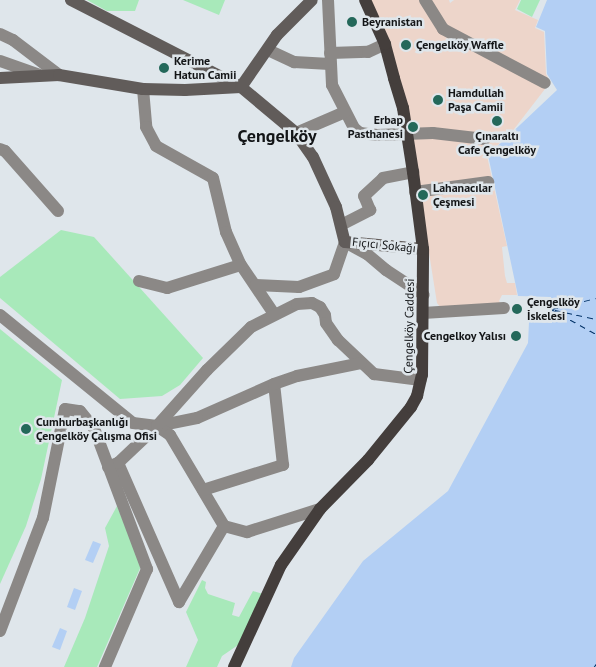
<!DOCTYPE html>
<meta charset="utf-8">
<style>
body{margin:0}
#map{position:relative;width:596px;height:667px;overflow:hidden;background:#dfe6eb;font-family:"PT Sans",sans-serif}
div>[style]{position:absolute}
[style*='--x']{left:calc(var(--x)*1px);top:calc(var(--y)*1px);width:calc(var(--w)*1px);rotate:calc(var(--a)*1deg)}
.commercial>*{inset:0;background:#edd5ca}
.green>*{inset:0;background:#a8e9ba}
.water>*{inset:0;background:#b3cff4}
.ferry>*{height:1px;margin-top:-0.5px;transform-origin:0;background:repeating-linear-gradient(90deg,#023267 0 6px,transparent 0 11px)}
.street>*{height:12px;margin:-6px;padding:0 6px;transform-origin:6px;border-radius:6px;background:#8b8886}
.secondary>*{height:12px;margin:-6px;padding:0 6px;transform-origin:6px;border-radius:6px;background:#615c5a}
.primary>*{height:12px;margin:-6px;padding:0 6px;transform-origin:6px;border-radius:6px;background:#443e3c}
.dots>*{width:14px;height:14px;translate:-50% -50%;box-sizing:border-box;border:2px solid #dfe6eb;border-radius:50%}
span{translate:-50% -50%;white-space:nowrap;text-align:center;line-height:1.15;-webkit-text-stroke:5px #dfe6eb;paint-order:stroke}
.poi-label{font-size:12px;color:#131517;font-weight:700}
.left{translate:0 -50%;text-align:left}
.right{translate:-100% -50%;text-align:right}
.street-label{font-size:12px;color:#131517}
.district-label{font-size:18px;color:#131517;font-weight:700}
</style>
<div id="map">
<div class="commercial">
<i style="clip-path:polygon(370px 0,449px 0,450px 3px,454px 0,520px 0,515px 10px,538px 20px,535px 28px,544px 32px,546px 74px,548px 78px,545px 89px,511px 133px,507px 132px,499px 144px,487px 156px,507px 246px,502px 247px,505px 276px,507px 283px,515px 283px,517px 295px,502px 295px,499px 301px,502px 304px,440px 307px,437px 303px,418px 184px)"></i>
</div>
<div class="green">
<i style="clip-path:polygon(87px 0,139px 0,135px 11px,107px 11px)"></i>
<i style="clip-path:polygon(183px 0,225px 0,219px 15px)"></i>
<i style="clip-path:polygon(521px 0,540px 0,532px 17px,517px 9px)"></i>
<i style="clip-path:polygon(61px 230px,94px 237px,203px 358px,180px 385px,162px 396px,120px 399px,0 298px,0 277px)"></i>
<i style="clip-path:polygon(0 329px,62px 380px,41px 479px,26px 526px,0 584px)"></i>
<i style="clip-path:polygon(117px 506px,141px 566px,97px 667px,64px 667px,85px 618px,109px 546px,105px 528px)"></i>
<i style="clip-path:polygon(202px 580px,206px 582px,205px 588px,208px 594px,235px 603px,232px 615px,239px 617px,253px 591px,263px 594px,241px 643px,222px 656px,217px 667px,186px 667px,198px 640px,186px 612px)"></i>
</div>
<div class="water">
<i style="clip-path:polygon(547px 0,596px 0,596px 667px,291px 667px,294px 658px,363px 561px,448px 491px,528px 343px,529px 322px,552px 323px,551px 297px,518px 296px,488px 155px,557px 90px,547px 74px,545px 31px,536px 27px)"></i>
<i style="clip-path:polygon(93px 541px,101px 544px,93px 563px,85px 560px)"></i>
<i style="clip-path:polygon(74px 588px,82px 591px,75px 610px,67px 607px)"></i>
<i style="clip-path:polygon(60px 628px,67px 631px,60px 650px,52px 647px)"></i>
</div>
<div class="ferry">
<i style="--x:551;--y:309;--w:51;--a:29.1"></i>
<i style="--x:552;--y:309;--w:45;--a:-14"></i>
<i style="--x:555;--y:310;--w:42;--a:12.4"></i>
<i style="--x:594;--y:667;--w:4;--a:-56"></i>
</div>
<div class="street">
<i style="--x:328;--y:0;--w:85;--a:87.3"></i>
<i style="--x:332;--y:85;--w:48;--a:62.9"></i>
<i style="--x:354;--y:128;--w:8;--a:40"></i>
<i style="--x:360;--y:133;--w:17;--a:7"></i>
<i style="--x:377;--y:135;--w:56;--a:-2"></i>
<i style="--x:433;--y:133;--w:52;--a:6.6"></i>
<i style="--x:425;--y:0;--w:34;--a:58"></i>
<i style="--x:443;--y:29;--w:115;--a:27.9"></i>
<i style="--x:0;--y:34;--w:14;--a:25"></i>
<i style="--x:13;--y:40;--w:58;--a:37.3"></i>
<i style="--x:268;--y:50;--w:29;--a:25"></i>
<i style="--x:294;--y:62;--w:36;--a:3"></i>
<i style="--x:330;--y:53;--w:38;--a:-2"></i>
<i style="--x:368;--y:52;--w:19;--a:-25"></i>
<i style="--x:0;--y:61;--w:42;--a:19.3"></i>
<i style="--x:143;--y:89;--w:38;--a:85"></i>
<i style="--x:146;--y:127;--w:21;--a:62"></i>
<i style="--x:156;--y:146;--w:65;--a:29.3"></i>
<i style="--x:213;--y:178;--w:56;--a:76.5"></i>
<i style="--x:226;--y:232;--w:36;--a:66"></i>
<i style="--x:241;--y:265;--w:59;--a:56"></i>
<i style="--x:296;--y:133;--w:53;--a:-23.2"></i>
<i style="--x:0;--y:149;--w:5;--a:22"></i>
<i style="--x:5;--y:151;--w:80;--a:48.5"></i>
<i style="--x:415;--y:192;--w:74;--a:-7.8"></i>
<i style="--x:341;--y:225;--w:33;--a:-27"></i>
<i style="--x:370;--y:210;--w:15;--a:-113"></i>
<i style="--x:364;--y:196;--w:26;--a:-43"></i>
<i style="--x:383;--y:178;--w:31;--a:-11"></i>
<i style="--x:139;--y:281;--w:29;--a:14"></i>
<i style="--x:167;--y:288;--w:77;--a:-17.3"></i>
<i style="--x:256;--y:285;--w:43;--a:2.7"></i>
<i style="--x:299;--y:287;--w:37;--a:-20"></i>
<i style="--x:334;--y:274;--w:34;--a:-71"></i>
<i style="--x:345;--y:242;--w:25;--a:29"></i>
<i style="--x:367;--y:254;--w:25;--a:40"></i>
<i style="--x:386;--y:270;--w:45;--a:33.3"></i>
<i style="--x:423;--y:313;--w:81;--a:-3.5"></i>
<i style="--x:0;--y:315;--w:171;--a:39.1"></i>
<i style="--x:133;--y:423;--w:24;--a:7"></i>
<i style="--x:274;--y:384;--w:84;--a:156.2"></i>
<i style="--x:197;--y:418;--w:41;--a:168.7"></i>
<i style="--x:157;--y:426;--w:16;--a:35"></i>
<i style="--x:170;--y:435;--w:106;--a:59.3"></i>
<i style="--x:224;--y:526;--w:24;--a:15"></i>
<i style="--x:247;--y:532;--w:77;--a:-17.5"></i>
<i style="--x:118;--y:463;--w:152;--a:66.3"></i>
<i style="--x:179;--y:602;--w:88;--a:-59.4"></i>
<i style="--x:108;--y:467;--w:11;--a:-22"></i>
<i style="--x:118;--y:463;--w:54;--a:-43.5"></i>
<i style="--x:157;--y:426;--w:75;--a:-48.2"></i>
<i style="--x:207;--y:370;--w:62;--a:-44.3"></i>
<i style="--x:251;--y:327;--w:51;--a:-26.6"></i>
<i style="--x:297;--y:304;--w:15;--a:-4"></i>
<i style="--x:312;--y:303;--w:9;--a:27"></i>
<i style="--x:320;--y:307;--w:9;--a:58"></i>
<i style="--x:325;--y:315;--w:8;--a:83"></i>
<i style="--x:326;--y:323;--w:21;--a:55"></i>
<i style="--x:338;--y:340;--w:50;--a:43.4"></i>
<i style="--x:374;--y:374;--w:47;--a:7.3"></i>
<i style="--x:203;--y:490;--w:84;--a:-17.4"></i>
<i style="--x:283;--y:465;--w:81;--a:-96.3"></i>
<i style="--x:274;--y:384;--w:24;--a:-19"></i>
<i style="--x:297;--y:376;--w:65;--a:-11.5"></i>
<i style="--x:0;--y:631;--w:121;--a:-69.2"></i>
<i style="--x:43;--y:518;--w:111;--a:-78.6"></i>
<i style="--x:65;--y:409;--w:15;--a:8"></i>
<i style="--x:80;--y:411;--w:22;--a:51"></i>
<i style="--x:94;--y:428;--w:151;--a:69.4"></i>
<i style="--x:147;--y:569;--w:107;--a:113.2"></i>
</div>
<div class="secondary">
<i style="--x:71;--y:0;--w:191;--a:27.1"></i>
<i style="--x:241;--y:87;--w:72;--a:39.9"></i>
<i style="--x:296;--y:133;--w:29;--a:55"></i>
<i style="--x:313;--y:157;--w:55;--a:65.3"></i>
<i style="--x:336;--y:207;--w:36;--a:76"></i>
<i style="--x:345;--y:242;--w:78;--a:5.1"></i>
<i style="--x:0;--y:78;--w:59;--a:-2.9"></i>
<i style="--x:59;--y:75;--w:85;--a:9.5"></i>
<i style="--x:143;--y:89;--w:42;--a:1.4"></i>
<i style="--x:185;--y:90;--w:56;--a:-3.1"></i>
<i style="--x:241;--y:87;--w:63;--a:-55.3"></i>
<i style="--x:277;--y:35;--w:49;--a:-45"></i>
</div>
<div class="primary">
<i style="--x:234;--y:667;--w:112;--a:-65.3"></i>
<i style="--x:281;--y:565;--w:68;--a:-55.1"></i>
<i style="--x:320;--y:509;--w:69;--a:-45.6"></i>
<i style="--x:368;--y:460;--w:68;--a:-50.9"></i>
<i style="--x:411;--y:407;--w:13;--a:-61"></i>
<i style="--x:417;--y:396;--w:22;--a:-77"></i>
<i style="--x:422;--y:375;--w:126;--a:-89.5"></i>
<i style="--x:423;--y:249;--w:78;--a:-97.4"></i>
<i style="--x:413;--y:172;--w:65;--a:-98.9"></i>
<i style="--x:403;--y:108;--w:31;--a:-107"></i>
<i style="--x:394;--y:78;--w:35;--a:-105"></i>
<i style="--x:385;--y:44;--w:48;--a:-114.4"></i>
</div>
<div class="dots">
<i style="left:352px;top:22px;background:#24685a"></i>
<i style="left:406px;top:45px;background:#24685a"></i>
<i style="left:164px;top:68px;background:#24685a"></i>
<i style="left:438px;top:100px;background:#24685a"></i>
<i style="left:497px;top:121px;background:#24685a"></i>
<i style="left:413px;top:127px;background:#24685a"></i>
<i style="left:423px;top:195px;background:#24685a"></i>
<i style="left:517px;top:309px;background:#24685a"></i>
<i style="left:516px;top:336px;background:#24685a"></i>
<i style="left:26px;top:429px;background:#24685a"></i>
</div>
<div class="poi-label">
<span class="left" style="left:362px;top:22px">Beyranistan</span>
<span class="left" style="left:416px;top:45px">Çengelköy Waffle</span>
<span class="left" style="left:174px;top:68px">Kerime<br>Hatun Camii</span>
<span class="left" style="left:448px;top:100px">Hamdullah<br>Paşa Camii</span>
<span class="right" style="left:403px;top:127px">Erbap<br>Pasthanesi</span>
<span style="left:497px;top:143px">Çınaraltı<br>Cafe Çengelköy</span>
<span class="left" style="left:433px;top:195px">Lahanacılar<br>Çeşmesi</span>
<span class="left" style="left:527px;top:309px">Çengelköy<br>İskelesi</span>
<span class="right" style="left:506px;top:336px">Cengelkoy Yalısı</span>
<span class="left" style="left:36px;top:429px">Cumhurbaşkanlığı<br>Çengelköy Çalışma Ofisi</span>
</div>
<div class="street-label">
<span style="left:384px;top:245px;rotate:6deg">Fıçıcı Sokağı</span>
<span style="left:409px;top:326px;rotate:-89deg">Çengelköy Caddesi</span>
</div>
<div class="district-label">
<span style="left:277px;top:136px">Çengelköy</span>
</div>
</div>
